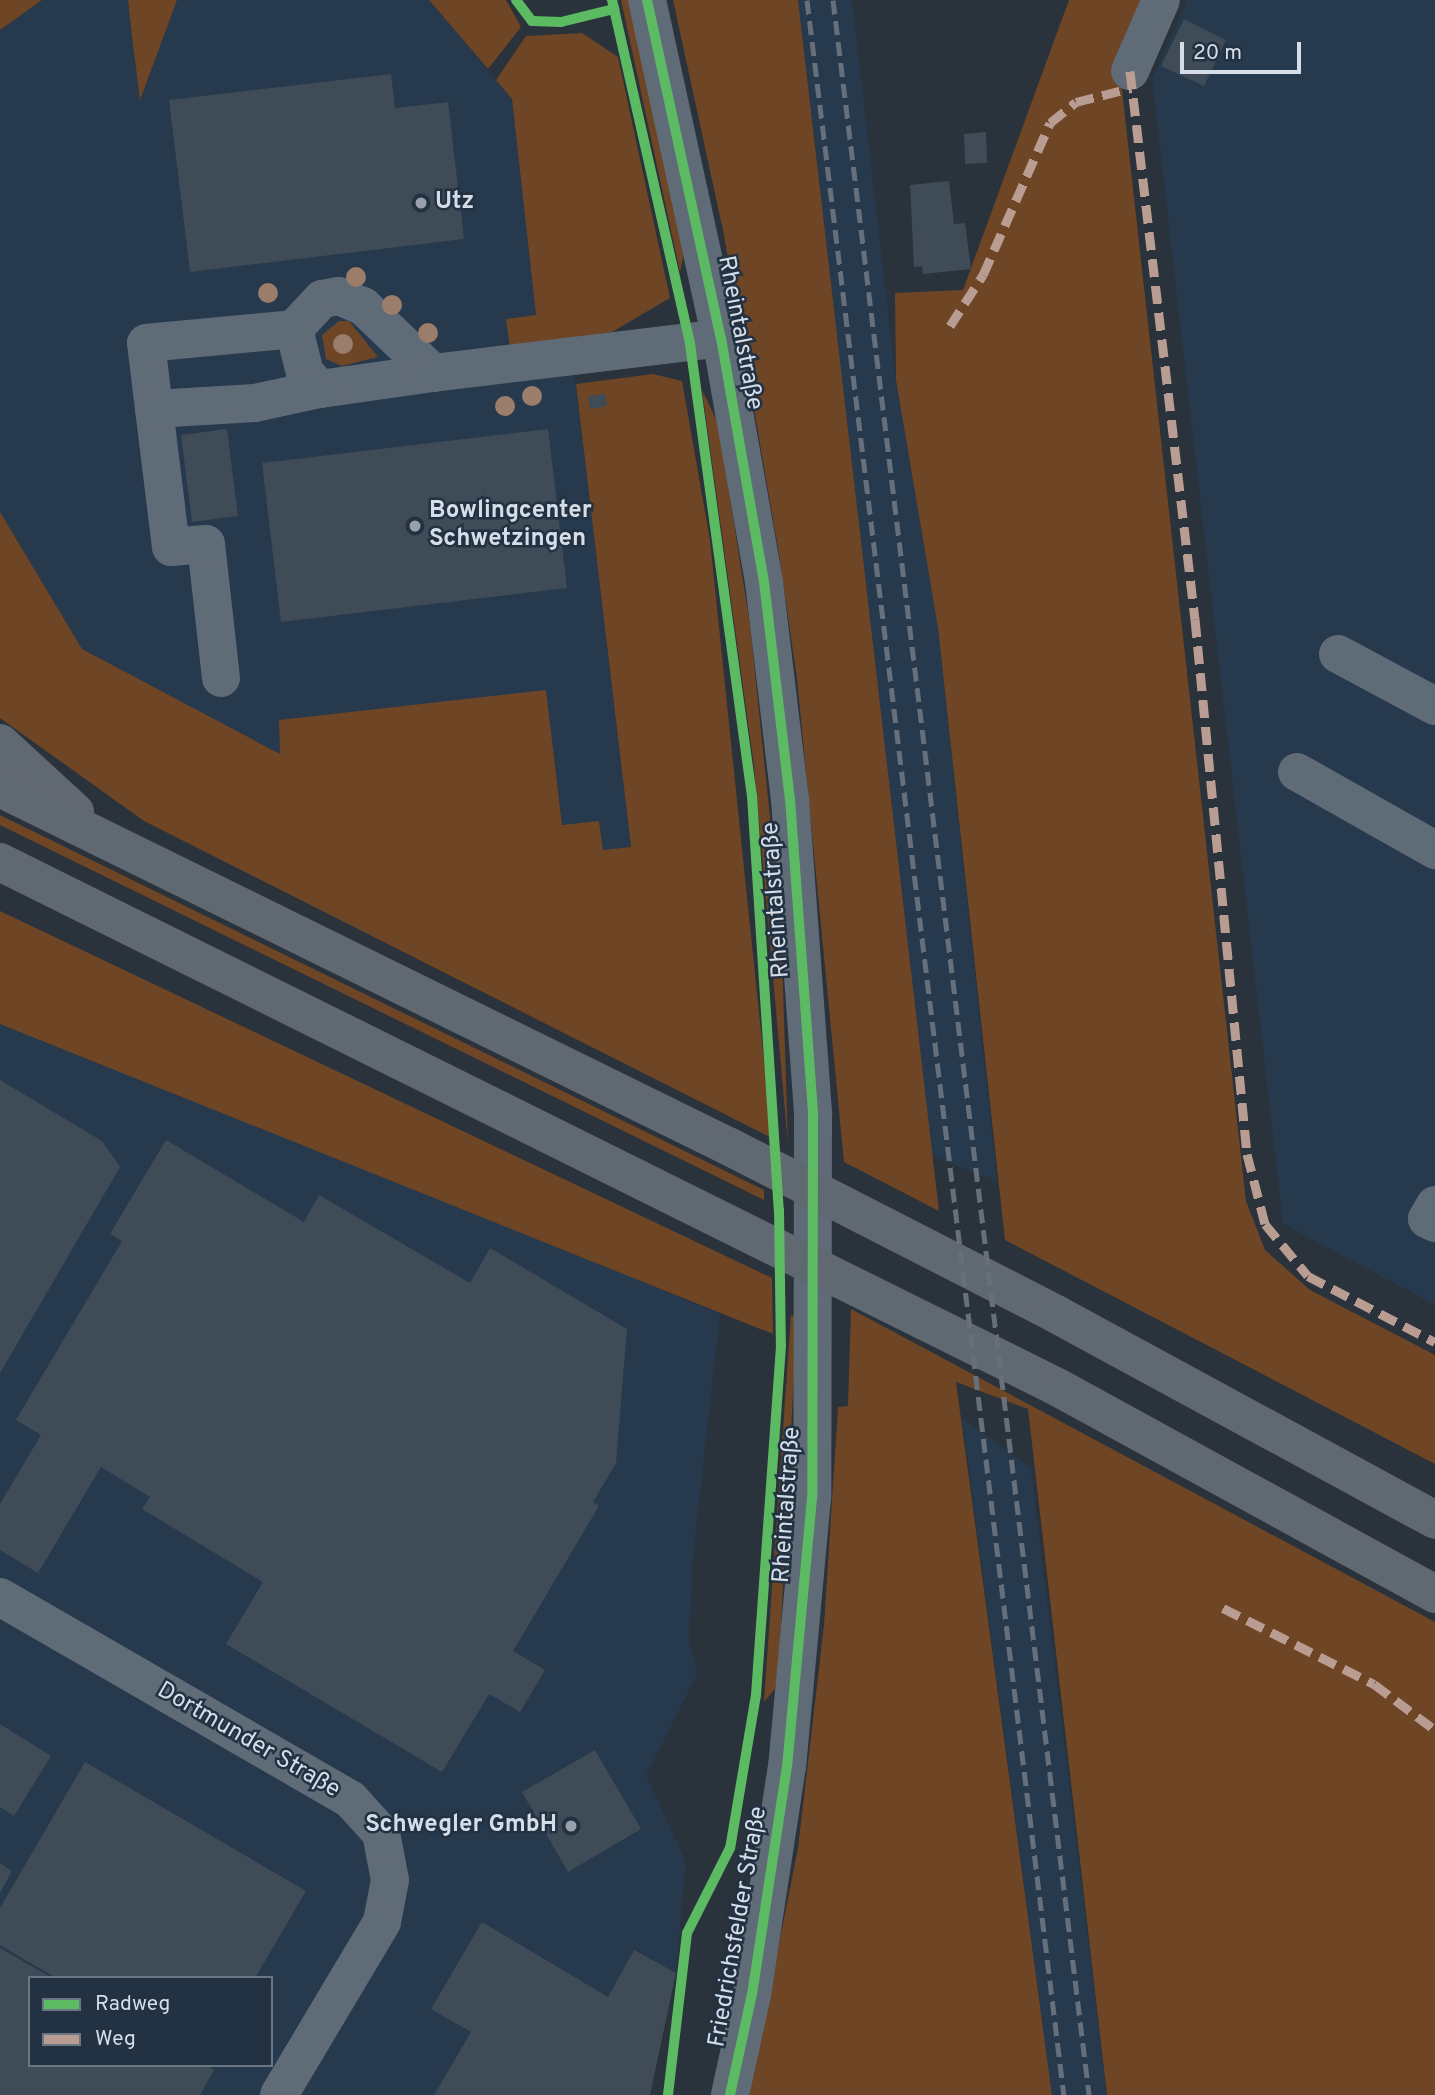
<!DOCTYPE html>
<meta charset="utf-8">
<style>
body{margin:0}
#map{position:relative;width:1435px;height:2095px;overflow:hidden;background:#2a323b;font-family:Overpass,sans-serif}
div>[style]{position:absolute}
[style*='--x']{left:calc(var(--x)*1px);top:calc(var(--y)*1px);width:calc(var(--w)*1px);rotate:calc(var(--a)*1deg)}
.built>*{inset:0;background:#27394d}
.green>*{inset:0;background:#6e4525}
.building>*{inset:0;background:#3f4b57}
.minor>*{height:38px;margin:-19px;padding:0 19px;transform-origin:19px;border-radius:19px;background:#606b78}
.highway>*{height:38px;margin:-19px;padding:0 19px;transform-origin:19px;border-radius:19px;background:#606871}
.rail>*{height:5px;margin-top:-2.5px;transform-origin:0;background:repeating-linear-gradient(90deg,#666f7a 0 14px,transparent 0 21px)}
.quiet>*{height:9px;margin-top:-4.5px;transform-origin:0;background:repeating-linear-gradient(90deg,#b99d93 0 18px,transparent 0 27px)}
.cycleway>*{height:10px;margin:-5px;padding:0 5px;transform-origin:5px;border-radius:5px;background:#5cba63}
.trees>*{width:20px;height:20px;margin:-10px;border-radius:50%;background:#9a7d6b}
.dots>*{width:19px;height:19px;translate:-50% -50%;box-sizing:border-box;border:4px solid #233242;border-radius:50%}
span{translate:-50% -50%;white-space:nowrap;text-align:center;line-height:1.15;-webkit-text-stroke:5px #233242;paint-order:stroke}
.poi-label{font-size:24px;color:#d4dde8;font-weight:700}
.left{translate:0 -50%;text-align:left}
.right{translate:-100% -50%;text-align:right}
.street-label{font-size:24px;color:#d4dde8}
.legend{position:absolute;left:28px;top:1976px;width:245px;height:91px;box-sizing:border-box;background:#233242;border:2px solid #6a7684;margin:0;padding:9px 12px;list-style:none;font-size:21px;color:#d4dde8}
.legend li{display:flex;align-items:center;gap:14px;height:35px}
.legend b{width:35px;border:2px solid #6a7684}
.scale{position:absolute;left:1180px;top:42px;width:121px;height:32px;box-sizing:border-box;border:4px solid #d4dde8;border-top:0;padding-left:9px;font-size:21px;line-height:24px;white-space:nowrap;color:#d4dde8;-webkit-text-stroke:5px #233242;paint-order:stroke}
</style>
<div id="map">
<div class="built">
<i style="clip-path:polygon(42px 0,128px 0,140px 97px,177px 0,429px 0,512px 99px,536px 315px,567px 340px,576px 384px,631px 847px,603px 850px,599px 821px,562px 825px,279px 720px,281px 755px,82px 649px,0 512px,0 30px)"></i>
<i style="clip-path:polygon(798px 0,852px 0,896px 380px,938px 628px,997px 1181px,932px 1156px)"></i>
<i style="clip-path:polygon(1188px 0,1435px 0,1435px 1305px,1283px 1224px,1152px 79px)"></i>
<i style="clip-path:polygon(evenodd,0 1024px,235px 1113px,720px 1314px,693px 1559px,689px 1641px,698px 1673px,646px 1775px,686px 1862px,676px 1973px,650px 2095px,0 2095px,0 1024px,30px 1978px,271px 1978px,271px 2065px,30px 2065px,30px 1978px)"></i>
<i style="clip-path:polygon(962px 1418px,1031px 1468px,1107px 2095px,1052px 2095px)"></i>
</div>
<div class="green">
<i style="clip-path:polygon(0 0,42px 0,0 30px)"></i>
<i style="clip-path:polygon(128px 0,177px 0,140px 100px,132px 36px)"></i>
<i style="clip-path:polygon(429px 0,506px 0,521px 27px,488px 69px)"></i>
<i style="clip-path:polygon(621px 0,631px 0,684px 254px,680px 272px)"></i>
<i style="clip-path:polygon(673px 0,798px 0,939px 1211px,844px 1162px,797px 679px,779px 554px,724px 235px)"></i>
<i style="clip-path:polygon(1069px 0,1148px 0,1120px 72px,1246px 1201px,1265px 1250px,1310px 1290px,1435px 1355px,1435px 1464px,1005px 1240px,938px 628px,896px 380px,895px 293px,963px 290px)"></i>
<i style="clip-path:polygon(582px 33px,618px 57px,670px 298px,612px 332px,510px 348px,506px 319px,536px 315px,512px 99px,496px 80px,526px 36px)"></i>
<i style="clip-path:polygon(339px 321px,349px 321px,378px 357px,342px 366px,326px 359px,322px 335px)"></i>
<i style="clip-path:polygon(653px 374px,682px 381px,710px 540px,772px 1138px,144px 821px,0 718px,0 512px,82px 649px,280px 754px,279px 720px,546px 690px,562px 825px,599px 821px,603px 850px,631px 847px,576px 384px)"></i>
<i style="clip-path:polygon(702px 390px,718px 423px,750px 625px,781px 924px,788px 1144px,754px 766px)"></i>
<i style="clip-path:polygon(0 815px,764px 1190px,764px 1200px,0 825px)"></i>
<i style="clip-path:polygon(0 911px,772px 1278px,773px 1334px,0 1024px)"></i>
<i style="clip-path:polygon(851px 1309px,1435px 1622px,1435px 2095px,1107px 2095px,1028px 1409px,956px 1382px,1052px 2095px,749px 2095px,798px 1848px,824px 1625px,838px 1407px,848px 1406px)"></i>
<i style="clip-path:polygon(791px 1315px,797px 1317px,779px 1663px,775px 1689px,764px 1702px)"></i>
</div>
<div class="building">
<i style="clip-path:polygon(1184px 19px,1226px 40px,1204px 86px,1161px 66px)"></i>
<i style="clip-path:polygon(391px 74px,395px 108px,448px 102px,464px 239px,190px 272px,169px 100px)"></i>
<i style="clip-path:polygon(986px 132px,987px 163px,965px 164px,964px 134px)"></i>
<i style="clip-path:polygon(949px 181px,954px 224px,965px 223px,971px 269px,923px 274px,922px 266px,914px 267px,910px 185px)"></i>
<i style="clip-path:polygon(605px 394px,607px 406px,590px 409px,588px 396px)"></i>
<i style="clip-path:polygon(227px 429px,238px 516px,192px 522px,181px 435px)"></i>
<i style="clip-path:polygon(548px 429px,567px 588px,281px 622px,262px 463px)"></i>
<i style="clip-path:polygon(0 1080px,102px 1141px,120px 1167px,0 1373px)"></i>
<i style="clip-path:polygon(166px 1140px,304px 1222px,319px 1195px,470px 1283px,490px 1248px,627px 1329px,616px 1463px,593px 1502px,599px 1506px,513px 1651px,545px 1670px,520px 1712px,489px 1694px,442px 1772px,226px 1644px,263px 1582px,142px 1509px,150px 1497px,101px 1467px,38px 1573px,0 1550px,0 1504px,41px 1435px,16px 1420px,122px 1241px,110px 1234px)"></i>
<i style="clip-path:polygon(0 1724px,51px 1756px,14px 1816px,0 1807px)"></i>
<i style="clip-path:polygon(595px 1750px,641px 1829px,568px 1872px,522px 1792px)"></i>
<i style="clip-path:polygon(85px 1762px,306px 1891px,255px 1978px,56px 1978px,0 1945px,0 1908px)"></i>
<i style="clip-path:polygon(0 1863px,12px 1871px,0 1893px)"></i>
<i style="clip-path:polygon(482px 1922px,608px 1997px,634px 1950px,676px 1973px,650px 2095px,434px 2095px,471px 2032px,431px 2009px)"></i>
<i style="clip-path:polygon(0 1948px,52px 1978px,30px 1978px,30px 2065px,207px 2065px,214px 2070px,200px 2095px,0 2095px)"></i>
</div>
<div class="minor">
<i style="--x:647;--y:0;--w:346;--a:77.7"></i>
<i style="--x:721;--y:338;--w:248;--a:80"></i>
<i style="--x:764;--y:582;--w:219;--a:83.2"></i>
<i style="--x:790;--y:799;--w:317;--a:85.8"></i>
<i style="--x:813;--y:1115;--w:383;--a:90.1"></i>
<i style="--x:812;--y:1498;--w:269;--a:95.3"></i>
<i style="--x:787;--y:1766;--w:231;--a:98.7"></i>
<i style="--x:752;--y:1994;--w:103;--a:102.3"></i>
<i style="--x:1130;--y:71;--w:77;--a:-66.4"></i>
<i style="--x:433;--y:373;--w:114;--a:171.9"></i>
<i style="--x:320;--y:389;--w:22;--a:-133"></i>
<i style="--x:305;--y:373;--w:45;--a:-104"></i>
<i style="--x:294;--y:329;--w:41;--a:-47"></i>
<i style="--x:322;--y:299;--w:17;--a:-10"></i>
<i style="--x:339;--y:296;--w:26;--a:23"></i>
<i style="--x:363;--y:306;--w:97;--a:43.7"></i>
<i style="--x:433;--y:373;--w:290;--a:-6.9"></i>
<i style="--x:154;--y:409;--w:66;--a:-96.9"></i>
<i style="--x:146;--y:343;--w:149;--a:-5.4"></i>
<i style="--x:1338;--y:654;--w:110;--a:28.2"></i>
<i style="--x:221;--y:678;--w:135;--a:-96.4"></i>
<i style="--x:206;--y:544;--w:35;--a:175"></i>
<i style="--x:171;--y:547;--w:139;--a:-97"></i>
<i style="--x:154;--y:409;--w:101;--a:-3.4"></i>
<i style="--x:255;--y:403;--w:66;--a:-12.2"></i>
<i style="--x:1297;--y:772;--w:159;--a:29.5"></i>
<i style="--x:1435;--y:1205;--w:16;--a:120"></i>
<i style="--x:1427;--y:1219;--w:9;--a:27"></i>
<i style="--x:0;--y:1597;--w:405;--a:30"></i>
<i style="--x:351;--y:1800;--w:45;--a:47.7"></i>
<i style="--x:381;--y:1833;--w:48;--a:79.2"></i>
<i style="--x:390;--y:1880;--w:43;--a:100.8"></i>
<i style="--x:382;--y:1922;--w:201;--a:120.8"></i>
</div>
<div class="highway">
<i style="--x:0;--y:743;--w:102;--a:42.6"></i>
<i style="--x:0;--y:788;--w:811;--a:26.19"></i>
<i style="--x:728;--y:1146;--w:369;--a:27.1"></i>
<i style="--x:1056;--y:1314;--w:431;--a:28.5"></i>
<i style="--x:0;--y:862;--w:1182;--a:26.41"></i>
<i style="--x:1059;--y:1388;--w:429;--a:28.7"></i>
</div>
<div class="rail">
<i style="--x:807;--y:0;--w:2111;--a:83.01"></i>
<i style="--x:833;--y:0;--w:2111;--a:83.03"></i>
</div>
<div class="quiet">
<i style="--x:1130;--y:71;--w:552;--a:83.24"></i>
<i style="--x:1195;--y:619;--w:538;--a:84.45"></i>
<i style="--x:1247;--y:1154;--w:72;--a:75.6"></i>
<i style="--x:1265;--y:1224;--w:67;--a:50.4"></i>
<i style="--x:1308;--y:1276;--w:143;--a:27.5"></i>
<i style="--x:950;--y:326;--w:61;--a:-57.1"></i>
<i style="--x:983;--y:275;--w:166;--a:-66.2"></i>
<i style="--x:1050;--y:123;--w:33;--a:-39"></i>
<i style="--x:1076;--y:102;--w:57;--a:-14.3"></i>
<i style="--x:1223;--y:1608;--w:169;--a:26.7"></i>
<i style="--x:1374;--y:1684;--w:76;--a:37"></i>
</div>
<div class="cycleway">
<i style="--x:516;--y:0;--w:26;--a:53"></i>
<i style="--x:532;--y:21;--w:29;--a:2"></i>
<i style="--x:561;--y:22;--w:55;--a:-13.8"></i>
<i style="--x:612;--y:0;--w:353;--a:77.2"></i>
<i style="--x:690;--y:344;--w:456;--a:82.2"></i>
<i style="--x:752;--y:796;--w:415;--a:86.3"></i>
<i style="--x:779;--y:1210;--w:136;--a:89.2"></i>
<i style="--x:781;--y:1346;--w:350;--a:94.1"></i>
<i style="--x:756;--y:1695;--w:155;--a:99.6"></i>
<i style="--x:730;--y:1848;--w:95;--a:116.8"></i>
<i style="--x:687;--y:1933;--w:163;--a:96.7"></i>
<i style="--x:647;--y:0;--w:346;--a:77.7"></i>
<i style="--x:721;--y:338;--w:248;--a:80"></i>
<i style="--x:764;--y:582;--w:219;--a:83.2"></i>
<i style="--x:790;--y:799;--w:317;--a:85.8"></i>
<i style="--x:813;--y:1115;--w:383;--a:90.1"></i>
<i style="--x:812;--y:1498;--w:269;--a:95.3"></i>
<i style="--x:787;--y:1766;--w:231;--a:98.7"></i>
<i style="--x:752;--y:1994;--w:103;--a:102.3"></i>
</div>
<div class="trees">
<i style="left:356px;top:277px"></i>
<i style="left:268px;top:293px"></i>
<i style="left:392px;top:305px"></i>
<i style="left:428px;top:333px"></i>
<i style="left:343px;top:344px"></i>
<i style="left:532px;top:396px"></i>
<i style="left:505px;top:406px"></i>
</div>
<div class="dots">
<i style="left:421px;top:203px;background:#98a1ab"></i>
<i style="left:415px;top:526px;background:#98a1ab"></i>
<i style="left:571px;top:1826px;background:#98a1ab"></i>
</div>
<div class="poi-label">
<span class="left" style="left:435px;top:203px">Utz</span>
<span class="left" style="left:429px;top:526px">Bowlingcenter<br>Schwetzingen</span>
<span class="right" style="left:557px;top:1826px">Schwegler GmbH</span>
</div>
<div class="street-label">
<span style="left:739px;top:333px;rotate:79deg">Rheintalstraße</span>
<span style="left:777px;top:900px;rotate:-94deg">Rheintalstraße</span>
<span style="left:788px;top:1505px;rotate:-86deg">Rheintalstraße</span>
<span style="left:248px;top:1741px;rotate:30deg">Dortmunder Straße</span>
<span style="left:739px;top:1927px;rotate:-80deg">Friedrichsfelder Straße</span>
</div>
<ul class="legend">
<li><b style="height:9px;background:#5cba63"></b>Radweg</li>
<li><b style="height:9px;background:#b99d93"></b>Weg</li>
</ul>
<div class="scale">20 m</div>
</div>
